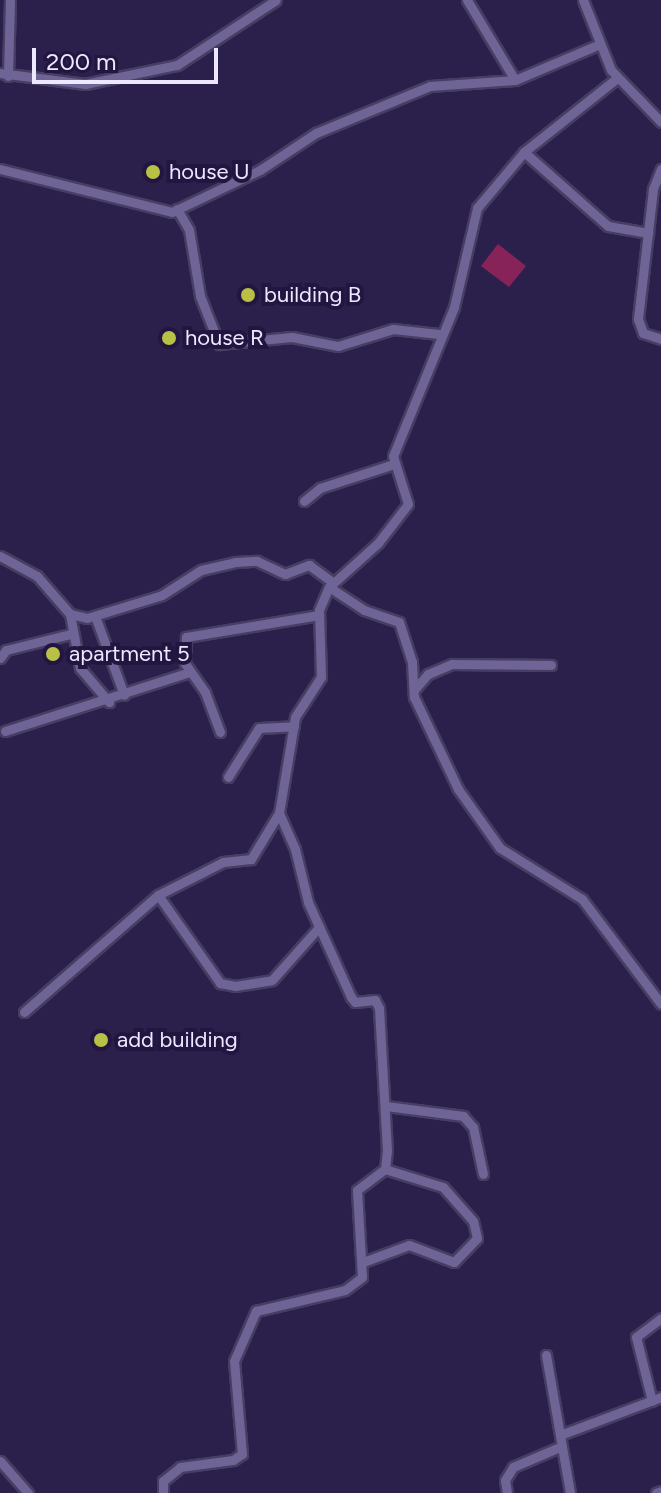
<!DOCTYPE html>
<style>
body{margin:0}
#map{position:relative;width:661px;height:1493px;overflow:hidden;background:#2b204c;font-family:Figtree,sans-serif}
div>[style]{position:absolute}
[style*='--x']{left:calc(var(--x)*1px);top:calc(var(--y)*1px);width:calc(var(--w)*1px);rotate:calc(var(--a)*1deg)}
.green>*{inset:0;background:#872358}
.roads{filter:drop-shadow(2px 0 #483d62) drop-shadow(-2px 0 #483d62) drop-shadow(0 2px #483d62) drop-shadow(0 -2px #483d62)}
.minor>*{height:9px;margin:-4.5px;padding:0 4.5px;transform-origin:4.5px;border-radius:4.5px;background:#6e6596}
.dots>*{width:22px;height:22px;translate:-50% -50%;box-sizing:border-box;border:4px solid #221641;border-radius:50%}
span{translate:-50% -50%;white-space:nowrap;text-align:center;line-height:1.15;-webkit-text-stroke:8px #221641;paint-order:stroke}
.poi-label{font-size:22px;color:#ebe8ff}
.left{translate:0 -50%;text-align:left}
.scale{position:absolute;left:32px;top:48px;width:186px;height:36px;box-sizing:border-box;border:4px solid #ebe8ff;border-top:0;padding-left:10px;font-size:24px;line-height:28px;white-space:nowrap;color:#ebe8ff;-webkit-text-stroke:6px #221641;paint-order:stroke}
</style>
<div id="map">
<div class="green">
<i style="clip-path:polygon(498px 244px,526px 266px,509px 287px,481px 266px)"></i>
</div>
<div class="roads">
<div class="minor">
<i style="--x:467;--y:0;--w:93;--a:59"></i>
<i style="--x:515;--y:80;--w:90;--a:-22.9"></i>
<i style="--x:583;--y:0;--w:75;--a:68.2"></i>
<i style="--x:611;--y:70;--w:72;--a:46.1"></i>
<i style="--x:0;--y:73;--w:86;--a:7.4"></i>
<i style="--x:85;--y:84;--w:94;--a:-11.7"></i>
<i style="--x:177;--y:65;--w:118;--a:-33.3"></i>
<i style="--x:8;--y:76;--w:76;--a:-88.5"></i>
<i style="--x:524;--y:152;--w:112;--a:41.4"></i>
<i style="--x:608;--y:226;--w:41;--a:9.9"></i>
<i style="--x:0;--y:169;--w:177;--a:14"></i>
<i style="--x:172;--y:212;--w:98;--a:-25.5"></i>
<i style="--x:260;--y:170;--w:67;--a:-33.5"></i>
<i style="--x:316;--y:133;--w:123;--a:-22.4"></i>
<i style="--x:430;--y:86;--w:85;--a:-4"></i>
<i style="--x:661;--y:169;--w:22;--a:112"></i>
<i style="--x:653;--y:189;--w:131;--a:96.6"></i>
<i style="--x:638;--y:319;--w:15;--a:70"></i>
<i style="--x:643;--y:333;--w:19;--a:18"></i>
<i style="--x:177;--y:209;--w:24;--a:60"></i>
<i style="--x:189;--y:230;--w:67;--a:80.5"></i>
<i style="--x:200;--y:296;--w:52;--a:68.4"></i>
<i style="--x:219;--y:344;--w:73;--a:-5.5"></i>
<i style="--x:292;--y:337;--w:47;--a:11.1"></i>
<i style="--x:338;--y:346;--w:58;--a:-17.2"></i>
<i style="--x:393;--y:329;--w:46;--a:6.2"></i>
<i style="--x:304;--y:501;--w:21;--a:-39"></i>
<i style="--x:320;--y:488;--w:78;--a:-18"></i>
<i style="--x:0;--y:556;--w:42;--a:28.4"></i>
<i style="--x:37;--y:576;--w:50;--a:49"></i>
<i style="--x:70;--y:614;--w:17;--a:13"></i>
<i style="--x:87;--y:618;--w:78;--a:-17"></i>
<i style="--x:162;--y:595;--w:46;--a:-32.7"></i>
<i style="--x:201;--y:570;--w:35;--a:-13"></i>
<i style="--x:235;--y:562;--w:22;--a:-3"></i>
<i style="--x:257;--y:561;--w:31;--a:25"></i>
<i style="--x:285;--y:574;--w:26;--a:-21"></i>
<i style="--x:309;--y:565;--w:29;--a:36"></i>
<i style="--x:329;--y:587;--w:42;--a:33.3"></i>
<i style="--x:364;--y:610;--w:37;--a:19"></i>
<i style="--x:399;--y:622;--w:42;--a:72"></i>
<i style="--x:412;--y:662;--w:35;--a:87"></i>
<i style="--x:414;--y:697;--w:102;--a:64.4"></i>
<i style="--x:458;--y:789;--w:72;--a:54.6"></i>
<i style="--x:500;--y:848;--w:97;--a:31.9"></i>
<i style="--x:582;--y:899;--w:131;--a:53"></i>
<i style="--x:70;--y:614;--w:55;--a:79.5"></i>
<i style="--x:80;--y:668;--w:45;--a:49.5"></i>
<i style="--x:95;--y:616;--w:84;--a:69.8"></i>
<i style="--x:0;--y:658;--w:10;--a:-53"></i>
<i style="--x:6;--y:650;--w:66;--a:-14"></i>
<i style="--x:414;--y:690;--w:21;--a:-49"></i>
<i style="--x:428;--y:674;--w:26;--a:-23"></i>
<i style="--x:452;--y:664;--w:99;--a:0.6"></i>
<i style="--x:5;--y:731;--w:194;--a:-17.7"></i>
<i style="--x:220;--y:732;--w:43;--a:-110.6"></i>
<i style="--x:205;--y:692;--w:35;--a:-125"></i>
<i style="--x:185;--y:663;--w:26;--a:-88"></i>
<i style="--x:186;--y:637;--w:135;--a:-9.4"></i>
<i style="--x:228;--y:777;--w:58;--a:-57.7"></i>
<i style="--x:259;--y:728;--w:35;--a:-3"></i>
<i style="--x:158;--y:895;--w:108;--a:54.8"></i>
<i style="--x:220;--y:983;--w:15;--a:11"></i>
<i style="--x:235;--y:986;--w:37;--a:-9"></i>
<i style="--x:272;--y:980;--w:71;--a:-48.4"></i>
<i style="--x:24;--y:1012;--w:178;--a:-41.1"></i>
<i style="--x:158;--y:895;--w:73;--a:-26.9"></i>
<i style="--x:223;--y:862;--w:28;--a:-6"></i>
<i style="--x:251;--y:859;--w:54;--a:-58.7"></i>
<i style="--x:386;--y:1106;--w:78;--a:7.4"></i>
<i style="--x:463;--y:1116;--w:15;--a:48"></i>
<i style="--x:473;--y:1127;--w:48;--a:78"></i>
<i style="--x:363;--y:1262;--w:49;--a:-20.3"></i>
<i style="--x:409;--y:1245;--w:48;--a:20.7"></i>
<i style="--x:454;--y:1262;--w:33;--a:-46"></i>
<i style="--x:477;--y:1238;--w:17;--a:-103"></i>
<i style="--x:473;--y:1221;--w:45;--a:-131.4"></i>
<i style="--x:443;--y:1187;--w:61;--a:-162.8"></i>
<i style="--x:546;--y:1355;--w:140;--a:80.1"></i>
<i style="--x:652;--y:1401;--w:66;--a:-104"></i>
<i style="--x:636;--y:1337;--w:31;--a:-37"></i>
<i style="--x:560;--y:1435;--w:108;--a:-20.6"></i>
<i style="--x:0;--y:1461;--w:43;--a:48.8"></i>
<i style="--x:163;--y:1493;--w:12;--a:-90"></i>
<i style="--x:163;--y:1481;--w:22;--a:-39"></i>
<i style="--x:180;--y:1467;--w:53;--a:-7.5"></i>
<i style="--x:233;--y:1460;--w:11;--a:-34"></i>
<i style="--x:242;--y:1454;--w:93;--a:-94.9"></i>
<i style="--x:234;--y:1361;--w:55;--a:-66.3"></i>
<i style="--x:256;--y:1311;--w:91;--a:-13.3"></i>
<i style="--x:345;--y:1290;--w:21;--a:-37"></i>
<i style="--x:362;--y:1277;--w:87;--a:-93.3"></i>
<i style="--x:357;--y:1190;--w:35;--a:-37"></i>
<i style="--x:385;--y:1169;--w:18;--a:-84"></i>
<i style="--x:387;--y:1151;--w:143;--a:-93.2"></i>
<i style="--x:379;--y:1008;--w:9;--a:-117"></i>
<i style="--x:375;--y:1000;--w:20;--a:174"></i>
<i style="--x:355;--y:1002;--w:6;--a:-129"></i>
<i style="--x:351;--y:997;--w:104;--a:-114.4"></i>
<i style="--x:308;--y:902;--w:55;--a:-103.8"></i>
<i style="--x:295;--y:849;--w:39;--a:-114"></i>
<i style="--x:279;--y:813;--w:97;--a:-80.5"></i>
<i style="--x:295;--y:717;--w:48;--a:-57"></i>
<i style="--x:321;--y:677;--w:67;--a:-91.7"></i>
<i style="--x:319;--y:610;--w:25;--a:-67"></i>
<i style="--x:329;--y:587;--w:66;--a:-41.9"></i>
<i style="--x:378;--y:543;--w:49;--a:-52.4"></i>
<i style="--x:408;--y:504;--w:50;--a:-107.4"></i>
<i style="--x:393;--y:456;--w:161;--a:-67.7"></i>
<i style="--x:454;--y:307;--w:102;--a:-76.9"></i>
<i style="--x:477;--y:208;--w:73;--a:-50"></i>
<i style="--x:524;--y:152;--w:119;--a:-38.5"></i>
<i style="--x:507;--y:1493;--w:13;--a:-99"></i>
<i style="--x:505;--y:1480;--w:15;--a:-58"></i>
<i style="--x:513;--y:1467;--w:53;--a:-23.2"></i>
<i style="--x:656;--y:1493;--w:5;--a:-22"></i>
</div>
</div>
<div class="dots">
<i style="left:153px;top:172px;background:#b9c046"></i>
<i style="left:248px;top:295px;background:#b9c046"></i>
<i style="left:169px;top:338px;background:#b9c046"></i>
<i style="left:53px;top:654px;background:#b9c046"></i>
<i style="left:101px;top:1040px;background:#b9c046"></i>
</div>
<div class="poi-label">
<span class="left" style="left:169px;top:172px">house U</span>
<span class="left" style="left:264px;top:295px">building B</span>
<span class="left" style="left:185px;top:338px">house R</span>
<span class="left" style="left:69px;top:654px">apartment 5</span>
<span class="left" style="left:117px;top:1040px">add building</span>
</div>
<div class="scale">200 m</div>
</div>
